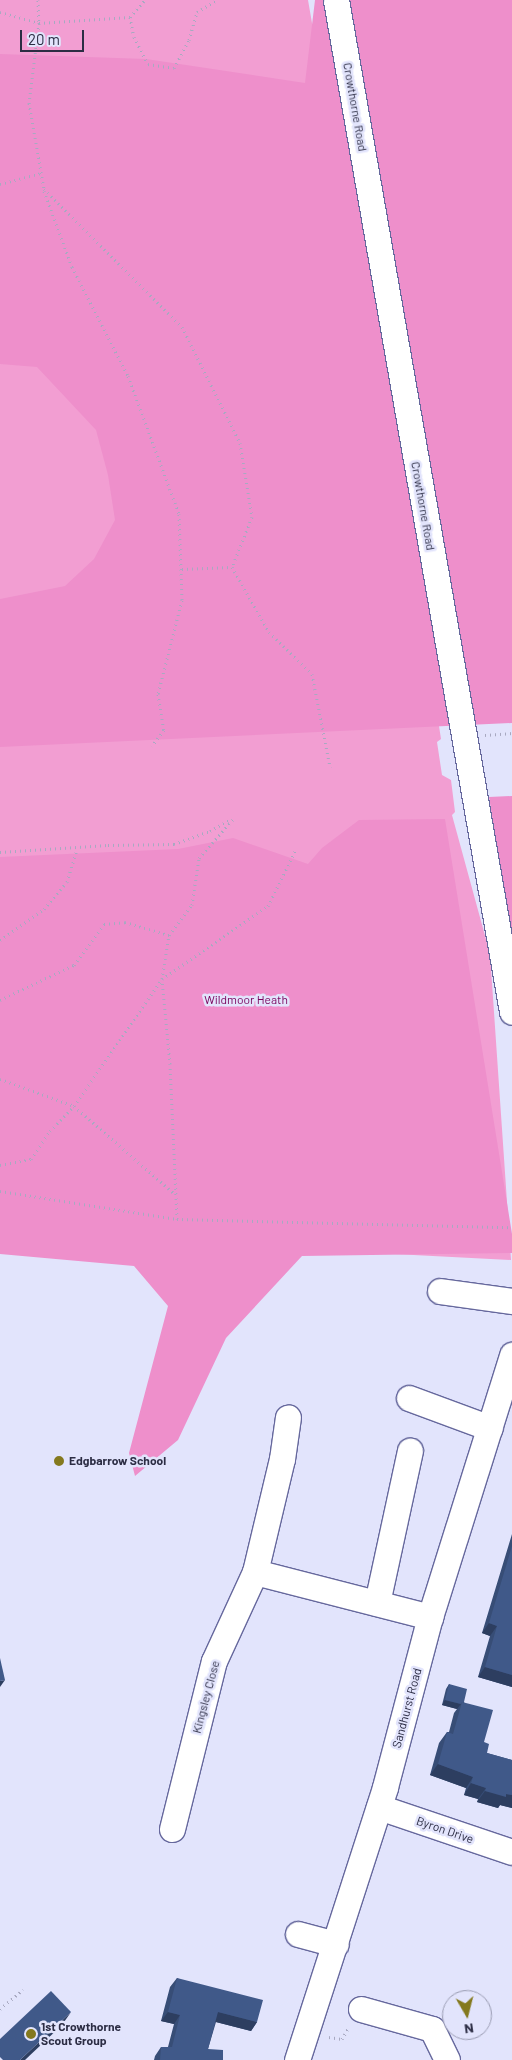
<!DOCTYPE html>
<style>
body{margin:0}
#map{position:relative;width:512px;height:2060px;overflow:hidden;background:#e2e4fc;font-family:Barlow,sans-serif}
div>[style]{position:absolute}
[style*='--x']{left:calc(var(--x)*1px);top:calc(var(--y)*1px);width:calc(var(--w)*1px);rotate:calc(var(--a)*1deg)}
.green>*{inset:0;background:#f29ed2}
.forest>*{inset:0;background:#ee8fcb}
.path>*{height:3px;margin-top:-1.5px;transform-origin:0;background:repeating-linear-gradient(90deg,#a8a9c1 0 1px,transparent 0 5px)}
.roads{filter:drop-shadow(1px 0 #66689d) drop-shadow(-1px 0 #66689d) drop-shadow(0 1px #66689d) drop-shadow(0 -1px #66689d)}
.minor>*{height:25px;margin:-12.5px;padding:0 12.5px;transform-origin:12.5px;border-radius:12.5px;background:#fff}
.wall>*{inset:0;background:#374d76}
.shaded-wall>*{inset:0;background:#2d3e60}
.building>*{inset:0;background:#405989}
.dots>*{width:14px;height:14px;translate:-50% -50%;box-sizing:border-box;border:2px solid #e2e4fc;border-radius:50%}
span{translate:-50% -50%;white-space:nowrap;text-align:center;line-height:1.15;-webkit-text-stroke:5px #e2e4fc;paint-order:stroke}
.street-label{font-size:12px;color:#2c2d44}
.park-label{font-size:12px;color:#79025c}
.poi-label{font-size:12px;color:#2c2d44;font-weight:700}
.left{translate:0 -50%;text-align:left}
.north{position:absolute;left:442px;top:1990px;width:50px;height:50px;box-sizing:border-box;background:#e2e4fc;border:1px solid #999bb2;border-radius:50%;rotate:172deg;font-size:14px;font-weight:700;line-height:20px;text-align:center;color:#2c2d44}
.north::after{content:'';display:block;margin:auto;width:18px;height:22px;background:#84791e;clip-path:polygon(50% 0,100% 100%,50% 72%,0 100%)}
.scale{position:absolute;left:20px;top:30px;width:64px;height:22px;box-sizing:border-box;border:2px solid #2c2d44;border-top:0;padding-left:6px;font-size:15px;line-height:18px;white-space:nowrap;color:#2c2d44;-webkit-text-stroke:4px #e2e4fc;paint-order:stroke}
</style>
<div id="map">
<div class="green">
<i style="clip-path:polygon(0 0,308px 0,434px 726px,439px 726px,441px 739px,437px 742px,442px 775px,451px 780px,455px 812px,452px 815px,490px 954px,511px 1260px,85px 1238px,0 1230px)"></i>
</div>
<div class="forest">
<i style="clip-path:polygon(315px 0,512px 0,512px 723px,0 747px,0 599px,65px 586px,94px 559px,115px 520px,108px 475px,96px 430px,37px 367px,0 364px,0 54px,146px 59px,305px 83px)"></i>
<i style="clip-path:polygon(512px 796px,512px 944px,489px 797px)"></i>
<i style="clip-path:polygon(445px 819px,512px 1234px,512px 1253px,302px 1256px,226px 1338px,178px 1440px,135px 1476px,129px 1453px,168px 1306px,134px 1266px,0 1254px,0 857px,178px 849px,233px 838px,308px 864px,322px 848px,359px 820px)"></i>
</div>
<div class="path">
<i style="--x:38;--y:0;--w:23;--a:88"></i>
<i style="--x:39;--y:23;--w:81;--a:97.1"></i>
<i style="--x:29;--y:103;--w:87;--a:80.1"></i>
<i style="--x:44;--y:189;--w:195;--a:45"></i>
<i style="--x:182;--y:327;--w:130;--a:63.4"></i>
<i style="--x:240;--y:443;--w:75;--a:80.8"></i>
<i style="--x:252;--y:517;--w:54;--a:111.8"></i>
<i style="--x:232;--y:567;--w:75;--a:60.4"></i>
<i style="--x:269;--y:632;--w:60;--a:44.3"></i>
<i style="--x:312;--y:674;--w:95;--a:79"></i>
<i style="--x:0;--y:12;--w:41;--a:15.8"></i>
<i style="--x:39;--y:23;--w:91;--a:-3.8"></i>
<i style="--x:130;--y:17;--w:23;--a:-49"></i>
<i style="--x:130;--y:17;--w:20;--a:79"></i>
<i style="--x:134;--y:37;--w:30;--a:63"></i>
<i style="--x:148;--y:64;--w:26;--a:9"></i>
<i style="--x:174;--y:68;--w:32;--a:-62"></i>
<i style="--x:189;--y:40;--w:29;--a:-74"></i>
<i style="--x:197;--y:12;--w:23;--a:-31"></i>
<i style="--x:0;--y:184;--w:42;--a:-15"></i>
<i style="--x:44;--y:191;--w:81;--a:69.8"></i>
<i style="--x:72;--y:267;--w:123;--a:62.8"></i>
<i style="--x:128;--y:376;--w:147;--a:69.7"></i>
<i style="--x:179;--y:514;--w:86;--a:88"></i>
<i style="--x:182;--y:600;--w:97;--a:104.3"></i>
<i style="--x:158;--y:694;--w:36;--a:81"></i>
<i style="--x:164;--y:730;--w:20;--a:127"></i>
<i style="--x:182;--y:569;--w:50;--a:-2.3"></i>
<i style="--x:485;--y:735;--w:27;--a:-4"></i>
<i style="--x:0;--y:852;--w:108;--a:-3.7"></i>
<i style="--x:108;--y:845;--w:66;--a:-0.9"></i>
<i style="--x:174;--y:844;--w:38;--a:-20"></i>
<i style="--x:210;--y:831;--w:24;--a:-30"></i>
<i style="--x:0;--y:940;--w:54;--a:-35.2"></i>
<i style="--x:44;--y:909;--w:35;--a:-50"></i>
<i style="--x:67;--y:882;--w:34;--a:-73"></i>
<i style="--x:0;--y:1000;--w:82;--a:-25.3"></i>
<i style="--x:74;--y:965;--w:51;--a:-53.8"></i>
<i style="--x:104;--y:924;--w:21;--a:-5"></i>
<i style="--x:125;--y:922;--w:46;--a:16.5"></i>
<i style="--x:0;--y:1079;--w:79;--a:20"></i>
<i style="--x:74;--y:1106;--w:135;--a:41.1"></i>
<i style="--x:0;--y:1165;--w:32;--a:-11"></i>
<i style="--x:31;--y:1159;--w:34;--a:-56"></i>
<i style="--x:50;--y:1131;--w:35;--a:-46"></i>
<i style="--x:74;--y:1106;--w:155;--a:-55.3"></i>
<i style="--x:162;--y:979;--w:45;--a:-81"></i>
<i style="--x:169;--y:935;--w:38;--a:-53"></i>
<i style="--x:192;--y:905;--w:48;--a:-81.5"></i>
<i style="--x:199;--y:858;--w:55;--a:-48.7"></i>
<i style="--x:0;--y:1191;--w:179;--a:9"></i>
<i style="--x:177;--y:1219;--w:335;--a:1.4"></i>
<i style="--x:177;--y:1219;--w:155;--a:-92.6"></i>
<i style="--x:170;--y:1064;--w:85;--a:-95.4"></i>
<i style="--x:162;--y:979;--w:129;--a:-34.6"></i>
<i style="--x:268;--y:906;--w:64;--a:-63.8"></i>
<i style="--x:0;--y:2009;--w:30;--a:-40"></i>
<i style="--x:329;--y:2037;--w:13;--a:9"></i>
<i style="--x:342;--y:2039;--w:14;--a:-60"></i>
</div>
<div class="roads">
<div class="minor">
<i style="--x:336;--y:0;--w:1027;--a:80.13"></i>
<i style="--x:440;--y:1291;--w:73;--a:7.9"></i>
<i style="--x:409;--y:1398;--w:86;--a:20.3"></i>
<i style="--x:255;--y:1572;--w:181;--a:14.4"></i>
<i style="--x:377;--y:1603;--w:156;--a:-77.8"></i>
<i style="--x:379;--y:1807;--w:140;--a:18.7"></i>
<i style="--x:172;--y:1829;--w:173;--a:-76"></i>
<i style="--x:214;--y:1661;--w:98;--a:-65.3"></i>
<i style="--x:255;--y:1572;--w:116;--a:-76.6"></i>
<i style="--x:282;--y:1459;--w:42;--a:-81.9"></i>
<i style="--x:298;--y:1934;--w:39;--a:15"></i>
<i style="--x:361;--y:2009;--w:74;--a:15.7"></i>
<i style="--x:432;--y:2029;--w:34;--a:64"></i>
<i style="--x:297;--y:2060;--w:287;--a:-72.1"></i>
<i style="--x:385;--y:1787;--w:176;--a:-75.2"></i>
<i style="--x:430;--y:1617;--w:275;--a:-72.6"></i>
</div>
</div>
<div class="wall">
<i style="clip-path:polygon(512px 1534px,512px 1687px,478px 1677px,490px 1636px,482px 1633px)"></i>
<i style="clip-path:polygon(449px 1684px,464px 1702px,484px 1742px,487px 1753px,512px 1760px,512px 1808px,500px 1805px,498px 1808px,477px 1802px,478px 1799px,464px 1795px,466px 1788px,430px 1775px,439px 1743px,447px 1732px,449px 1732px,454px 1713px,457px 1709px,442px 1705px,446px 1689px)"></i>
<i style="clip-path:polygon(177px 1978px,257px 2022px,251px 2031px,216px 2022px,208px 2049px,223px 2060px,154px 2060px,155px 2056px,161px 2047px,168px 2047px,174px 2024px,161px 2021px,170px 1987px)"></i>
</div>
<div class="shaded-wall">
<i style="clip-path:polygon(489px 1623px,497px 1626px,490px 1636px,482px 1633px)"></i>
<i style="clip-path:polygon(485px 1667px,512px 1675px,512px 1687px,478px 1677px)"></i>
<i style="clip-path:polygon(5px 1680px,0 1687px,0 1681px)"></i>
<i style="clip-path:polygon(445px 1700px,461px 1704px,457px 1709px,442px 1705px)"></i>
<i style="clip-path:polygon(438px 1764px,473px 1777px,466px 1788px,430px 1775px)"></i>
<i style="clip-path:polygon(471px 1783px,486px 1788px,478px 1799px,464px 1795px)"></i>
<i style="clip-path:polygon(485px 1791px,512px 1795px,512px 1808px,500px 1805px,498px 1808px,477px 1802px)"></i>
<i style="clip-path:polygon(71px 2012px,62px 2025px,25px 2060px,20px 2060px)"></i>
<i style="clip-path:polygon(168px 2012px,180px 2015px,174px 2024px,161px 2021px)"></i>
<i style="clip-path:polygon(218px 2012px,257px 2022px,251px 2031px,212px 2021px)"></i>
</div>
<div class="building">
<i style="clip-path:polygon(512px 1546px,512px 1675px,485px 1667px,497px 1626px,489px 1623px)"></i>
<i style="clip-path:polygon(0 1658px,5px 1680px,0 1681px)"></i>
<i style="clip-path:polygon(449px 1684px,467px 1689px,464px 1702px,462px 1702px,461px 1704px,445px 1700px)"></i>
<i style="clip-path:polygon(462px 1702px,493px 1710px,484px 1742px,489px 1744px,487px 1753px,512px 1760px,512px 1795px,506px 1794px,506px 1797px,485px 1791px,486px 1788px,471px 1783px,473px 1777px,438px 1764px,447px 1732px,453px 1734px)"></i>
<i style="clip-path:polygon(177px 1978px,263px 2000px,257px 2022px,218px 2012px,208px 2049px,223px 2050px,223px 2060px,160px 2060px,161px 2047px,172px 2047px,180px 2015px,168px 2012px)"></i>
<i style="clip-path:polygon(51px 1991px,71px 2012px,20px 2060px,3px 2060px,0 2057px,0 2039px)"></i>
</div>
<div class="dots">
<i style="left:59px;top:1461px;background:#84791e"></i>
<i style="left:31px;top:2034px;background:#84791e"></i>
</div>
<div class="street-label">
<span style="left:355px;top:107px;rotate:80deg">Crowthorne Road</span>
<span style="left:423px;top:506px;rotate:80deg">Crowthorne Road</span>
<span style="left:206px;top:1697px;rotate:-75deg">Kingsley Close</span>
<span style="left:407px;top:1708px;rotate:-75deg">Sandhurst Road</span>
<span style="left:445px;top:1830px;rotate:19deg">Byron Drive</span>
</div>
<div class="park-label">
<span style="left:246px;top:1000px">Wildmoor Heath</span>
</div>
<div class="poi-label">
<span class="left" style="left:69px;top:1461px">Edgbarrow School</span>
<span class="left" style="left:41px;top:2034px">1st Crowthorne<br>Scout Group</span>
</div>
<div class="north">N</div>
<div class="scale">20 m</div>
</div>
